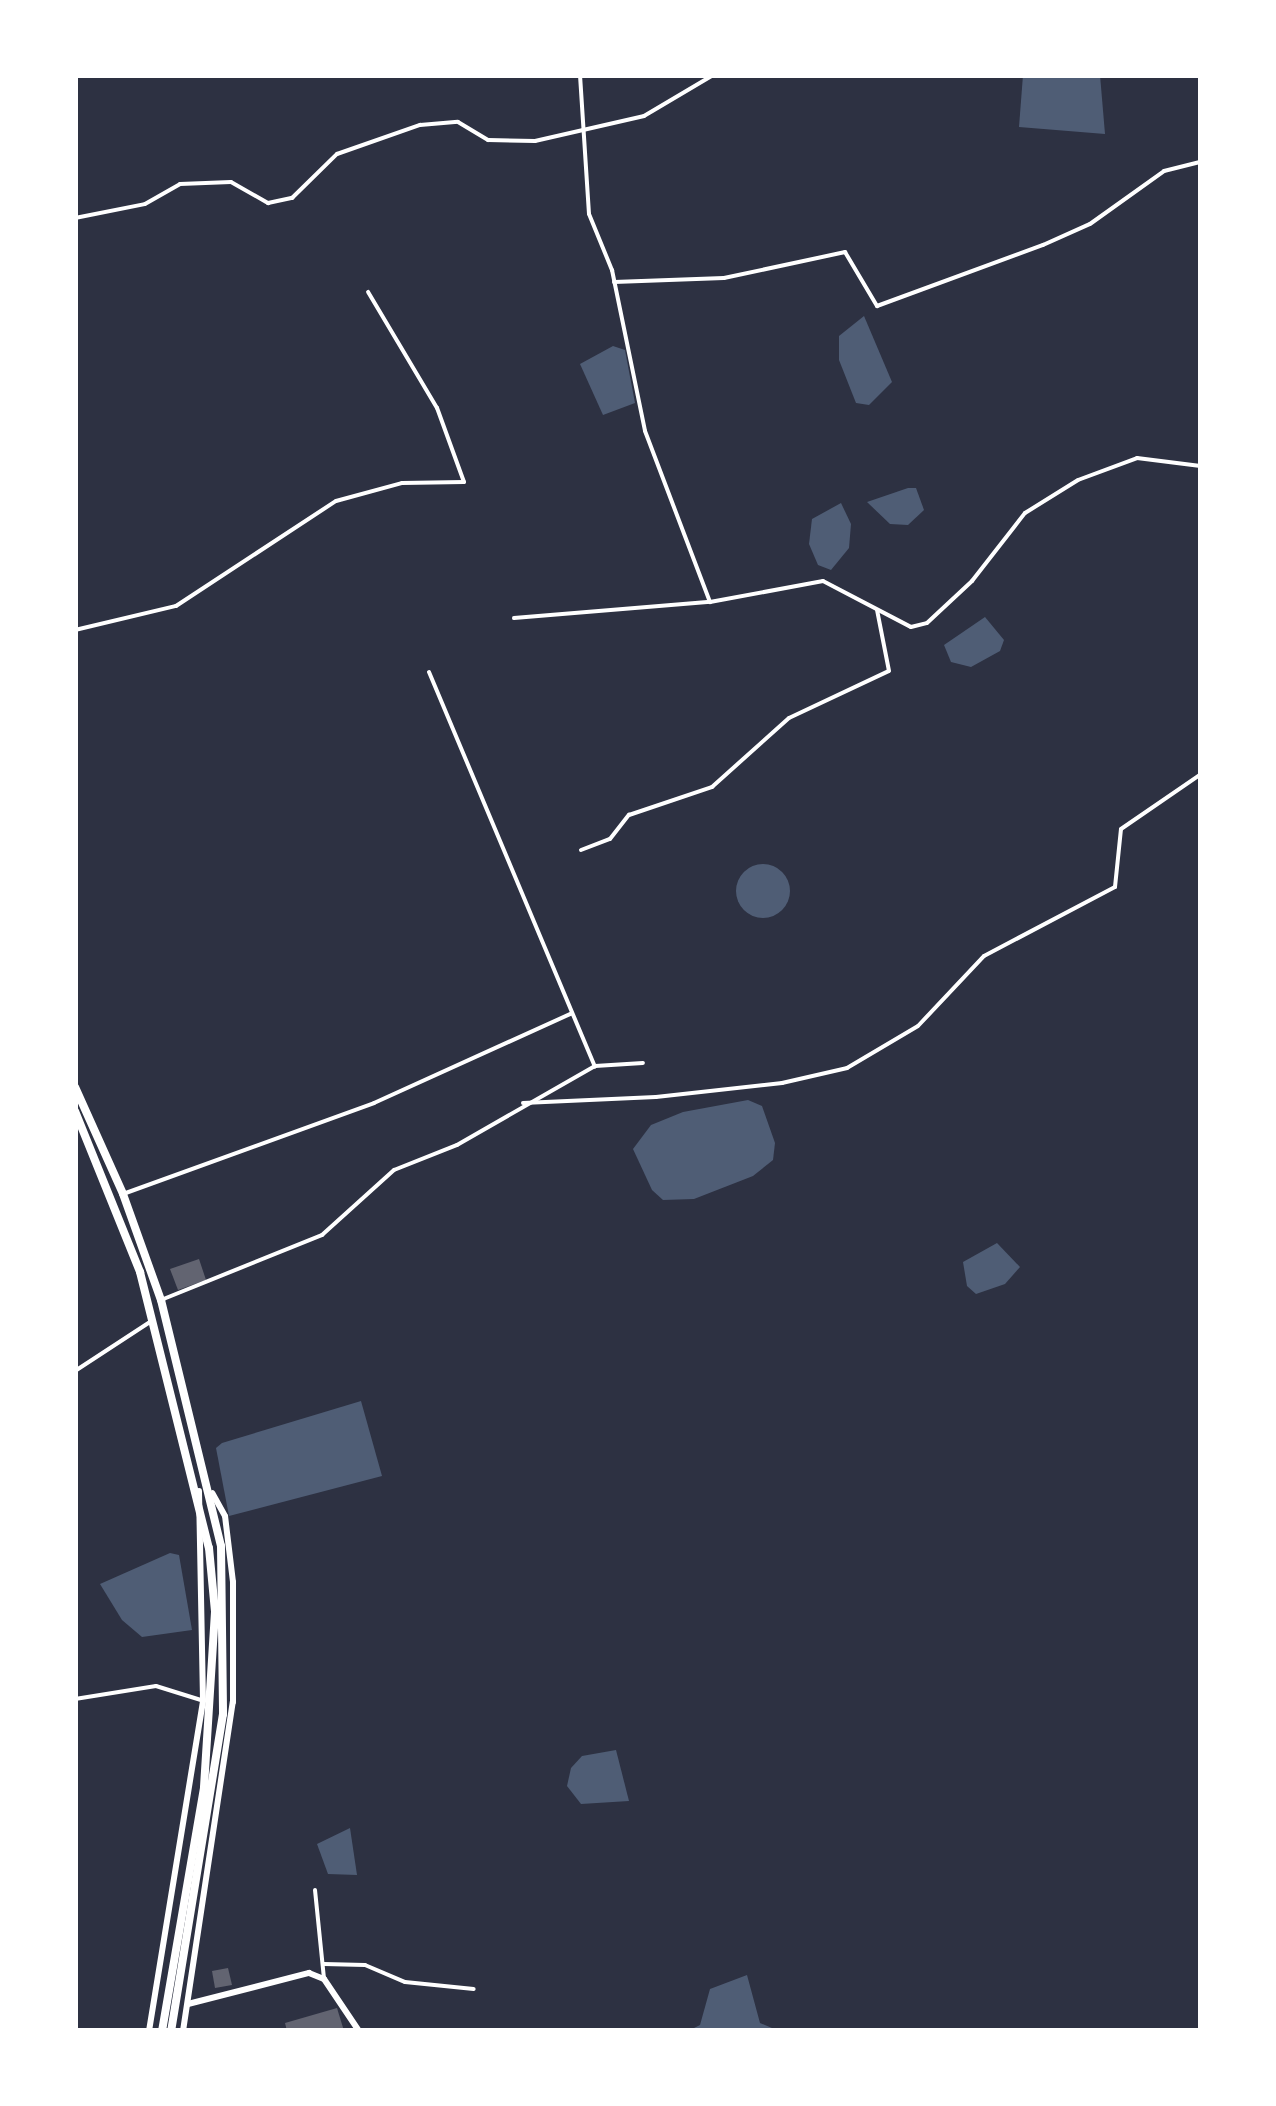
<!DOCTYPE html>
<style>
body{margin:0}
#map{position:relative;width:1276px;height:2106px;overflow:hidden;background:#2d3142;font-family:"Libre Baskerville",serif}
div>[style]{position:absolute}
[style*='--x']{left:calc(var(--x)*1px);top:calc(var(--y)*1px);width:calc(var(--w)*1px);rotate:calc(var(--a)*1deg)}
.water>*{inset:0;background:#4f5d75}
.round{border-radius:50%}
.building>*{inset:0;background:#626471}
.minor>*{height:4px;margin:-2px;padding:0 2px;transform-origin:2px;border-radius:2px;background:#fff}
.secondary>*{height:6px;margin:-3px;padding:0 3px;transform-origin:3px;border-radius:3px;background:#fff}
.trunk>*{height:8px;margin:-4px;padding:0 4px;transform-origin:4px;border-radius:4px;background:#fff}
span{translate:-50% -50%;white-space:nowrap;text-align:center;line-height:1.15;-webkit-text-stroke:8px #fff;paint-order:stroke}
.frame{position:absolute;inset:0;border:78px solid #fff;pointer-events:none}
</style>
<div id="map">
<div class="water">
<i style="clip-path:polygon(1023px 75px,1100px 75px,1105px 134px,1019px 127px)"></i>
<i style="clip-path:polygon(864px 316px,892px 382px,869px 405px,856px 403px,839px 360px,839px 336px)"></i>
<i style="clip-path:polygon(613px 346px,625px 350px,635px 403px,603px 415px,580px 364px)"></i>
<i style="clip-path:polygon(908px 488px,916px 488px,924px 510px,908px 525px,890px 524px,867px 502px)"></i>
<i style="clip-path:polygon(841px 503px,851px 524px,849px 548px,831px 570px,818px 565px,809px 544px,812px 519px)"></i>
<i style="clip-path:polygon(985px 617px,1004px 640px,1000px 651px,971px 667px,951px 662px,944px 645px)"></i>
<i class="round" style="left:736px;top:864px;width:54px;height:54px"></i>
<i style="clip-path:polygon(748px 1100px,762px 1106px,775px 1143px,773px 1160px,753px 1176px,694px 1199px,663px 1200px,652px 1190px,633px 1149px,651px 1125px,683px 1112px)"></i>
<i style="clip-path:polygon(997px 1243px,1020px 1267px,1005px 1284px,976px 1294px,967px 1286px,963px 1262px)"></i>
<i style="clip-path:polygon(361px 1401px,382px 1476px,229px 1516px,216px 1448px,222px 1443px)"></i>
<i style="clip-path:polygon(170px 1553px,179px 1555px,192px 1630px,142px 1637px,122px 1620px,100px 1584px)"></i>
<i style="clip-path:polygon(616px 1750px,629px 1801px,581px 1804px,567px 1786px,571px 1768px,582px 1756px)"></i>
<i style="clip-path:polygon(350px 1828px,357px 1875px,328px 1874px,317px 1844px)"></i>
<i style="clip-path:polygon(747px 1975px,760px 2023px,779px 2031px,688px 2031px,700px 2025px,710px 1989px)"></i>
</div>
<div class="building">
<i style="clip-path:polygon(199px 1259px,206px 1280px,178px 1290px,170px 1269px)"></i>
<i style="clip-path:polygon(228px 1968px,232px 1985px,215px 1988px,212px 1971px)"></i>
<i style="clip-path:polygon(337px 2008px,344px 2031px,287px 2031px,285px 2023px)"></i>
</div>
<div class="minor">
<i style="--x:580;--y:75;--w:139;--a:86.3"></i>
<i style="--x:589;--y:214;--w:61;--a:67.7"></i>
<i style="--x:612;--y:270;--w:164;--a:78.4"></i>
<i style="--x:645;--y:431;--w:183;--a:69.2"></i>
<i style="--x:75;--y:218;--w:71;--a:-11.3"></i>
<i style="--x:145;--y:204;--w:40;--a:-29.7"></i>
<i style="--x:180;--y:184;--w:51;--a:-2.2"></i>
<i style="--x:231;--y:182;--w:43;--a:29.6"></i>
<i style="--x:268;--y:203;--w:25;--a:-12"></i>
<i style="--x:292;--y:198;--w:63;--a:-44.4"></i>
<i style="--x:337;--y:154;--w:88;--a:-19.3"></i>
<i style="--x:420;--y:125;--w:38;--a:-5"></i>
<i style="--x:458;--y:122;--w:35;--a:31"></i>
<i style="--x:488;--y:140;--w:47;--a:1.2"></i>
<i style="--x:535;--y:141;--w:112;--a:-12.9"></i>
<i style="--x:644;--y:116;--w:80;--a:-30.7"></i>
<i style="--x:614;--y:282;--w:110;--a:-2.1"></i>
<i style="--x:724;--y:278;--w:124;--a:-12.1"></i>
<i style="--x:845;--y:252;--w:63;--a:59.3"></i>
<i style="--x:877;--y:306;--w:177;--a:-20.2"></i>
<i style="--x:1043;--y:245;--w:51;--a:-24.1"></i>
<i style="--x:1090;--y:224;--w:91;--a:-35.6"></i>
<i style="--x:1164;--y:171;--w:38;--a:-14"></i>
<i style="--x:514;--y:618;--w:197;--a:-4.7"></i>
<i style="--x:710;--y:602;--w:115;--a:-10.5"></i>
<i style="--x:823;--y:581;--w:99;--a:27.6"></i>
<i style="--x:911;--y:627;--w:16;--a:-14"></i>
<i style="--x:927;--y:623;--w:62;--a:-43"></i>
<i style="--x:972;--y:581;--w:86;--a:-52.1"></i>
<i style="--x:1025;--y:513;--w:62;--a:-31.9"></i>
<i style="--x:1078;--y:480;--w:63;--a:-20.4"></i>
<i style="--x:1137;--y:458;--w:64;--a:7.1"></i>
<i style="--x:75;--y:630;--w:104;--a:-13.4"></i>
<i style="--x:176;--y:606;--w:191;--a:-33.3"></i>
<i style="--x:336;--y:501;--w:68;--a:-15.3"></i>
<i style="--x:402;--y:483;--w:62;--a:-0.9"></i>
<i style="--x:464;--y:482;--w:79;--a:-110"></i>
<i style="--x:437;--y:408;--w:135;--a:-120.7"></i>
<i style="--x:429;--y:672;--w:428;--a:67.2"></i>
<i style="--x:581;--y:850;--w:31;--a:-21"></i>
<i style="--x:610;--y:839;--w:31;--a:-52"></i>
<i style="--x:629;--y:815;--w:88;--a:-18.6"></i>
<i style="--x:712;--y:787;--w:103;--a:-41.9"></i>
<i style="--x:789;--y:718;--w:110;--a:-25.2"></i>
<i style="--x:889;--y:671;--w:62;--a:-101.1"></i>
<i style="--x:523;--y:1103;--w:133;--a:-2.6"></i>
<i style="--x:656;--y:1097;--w:127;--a:-6.3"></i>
<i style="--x:782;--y:1083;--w:67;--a:-13"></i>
<i style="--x:847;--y:1068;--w:82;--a:-30.6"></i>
<i style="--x:918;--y:1026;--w:96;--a:-46.7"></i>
<i style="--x:984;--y:956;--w:148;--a:-27.8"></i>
<i style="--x:1115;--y:887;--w:58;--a:-84.1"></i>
<i style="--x:1121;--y:829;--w:97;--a:-34.5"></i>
<i style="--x:123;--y:1194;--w:267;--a:-19.9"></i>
<i style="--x:374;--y:1103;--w:217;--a:-24.4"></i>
<i style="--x:161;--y:1300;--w:174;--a:-22"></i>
<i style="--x:322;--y:1235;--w:97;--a:-42.1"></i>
<i style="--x:394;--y:1170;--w:68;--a:-21.6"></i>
<i style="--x:457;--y:1145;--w:159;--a:-29.8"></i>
<i style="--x:595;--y:1066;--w:48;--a:-3.6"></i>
<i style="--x:75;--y:1371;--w:90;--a:-33.2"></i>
<i style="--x:75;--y:1699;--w:82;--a:-9.1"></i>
<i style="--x:156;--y:1686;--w:47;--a:17.3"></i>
<i style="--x:315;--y:1890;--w:89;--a:84.2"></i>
<i style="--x:324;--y:1964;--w:41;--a:1.4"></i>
<i style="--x:365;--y:1965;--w:43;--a:23"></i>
<i style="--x:405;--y:1982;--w:69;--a:5.8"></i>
</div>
<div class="secondary">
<i style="--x:188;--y:2004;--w:125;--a:-14.4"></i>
<i style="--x:309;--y:1973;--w:16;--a:22"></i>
<i style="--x:324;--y:1979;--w:63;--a:56.1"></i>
<i style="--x:149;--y:2031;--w:335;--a:-80.7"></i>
<i style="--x:203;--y:1700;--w:209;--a:-91.1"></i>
<i style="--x:183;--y:2031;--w:333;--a:-81.4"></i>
<i style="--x:233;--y:1702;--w:120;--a:-90"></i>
<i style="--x:233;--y:1582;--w:66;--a:-96.9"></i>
<i style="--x:225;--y:1516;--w:26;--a:-119"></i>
</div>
<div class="trunk">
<i style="--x:75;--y:1087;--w:117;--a:65.8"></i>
<i style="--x:123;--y:1194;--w:113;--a:70.3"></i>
<i style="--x:161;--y:1300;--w:253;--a:76.3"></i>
<i style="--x:221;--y:1546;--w:168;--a:89.3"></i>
<i style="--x:223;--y:1714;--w:321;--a:99.3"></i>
<i style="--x:75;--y:1111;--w:174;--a:68"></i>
<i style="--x:140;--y:1272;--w:284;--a:76"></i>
<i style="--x:209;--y:1548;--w:64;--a:84.6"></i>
<i style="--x:215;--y:1612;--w:176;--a:93.6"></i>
<i style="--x:204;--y:1788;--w:247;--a:99.8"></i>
</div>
<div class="frame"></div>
</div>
